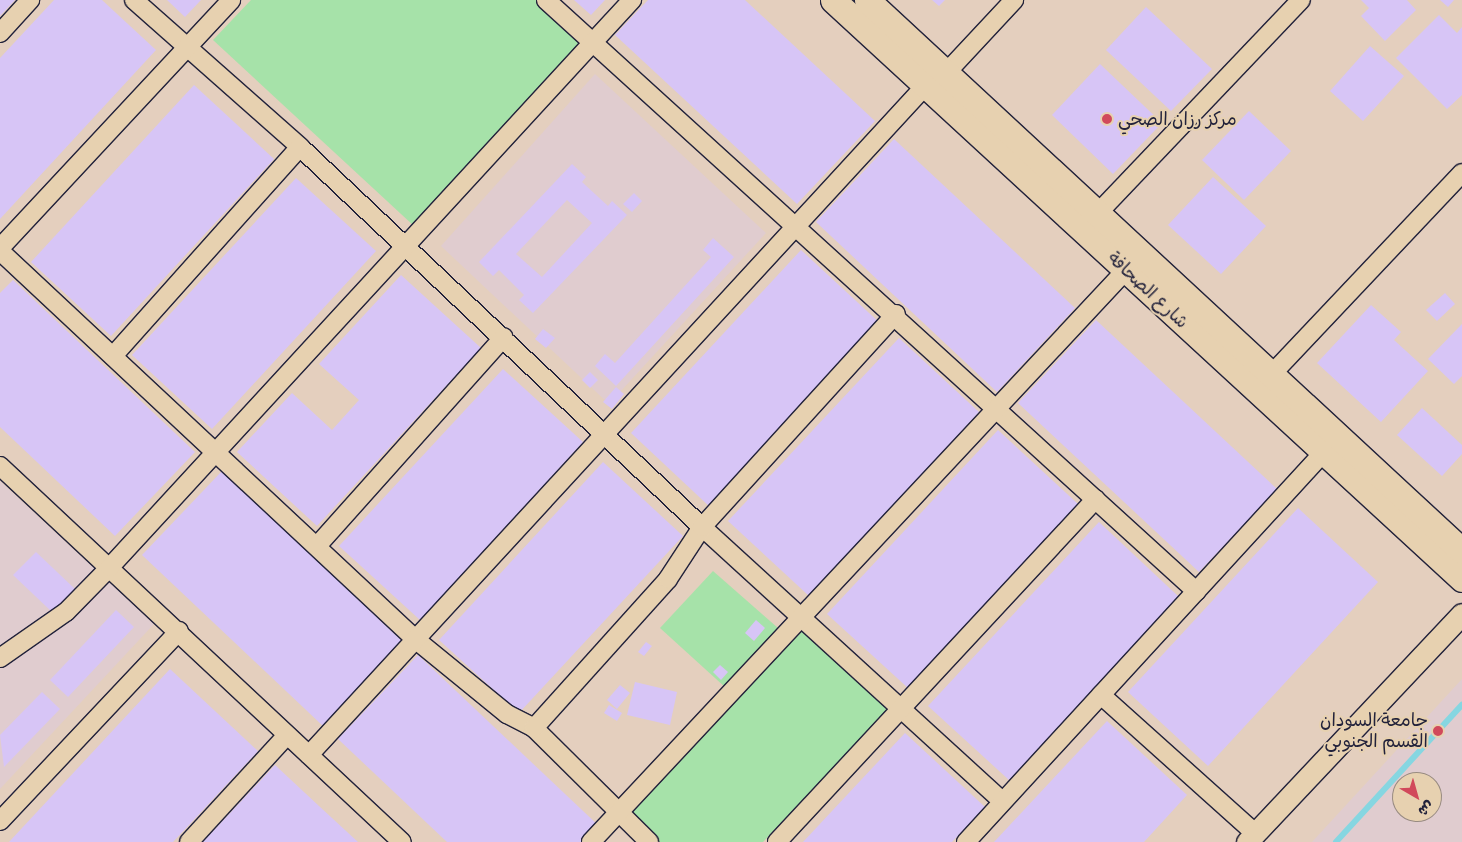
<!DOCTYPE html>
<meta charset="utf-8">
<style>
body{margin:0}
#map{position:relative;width:1462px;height:842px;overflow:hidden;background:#e4cfbe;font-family:Caveat,"Playpen Sans Arabic",sans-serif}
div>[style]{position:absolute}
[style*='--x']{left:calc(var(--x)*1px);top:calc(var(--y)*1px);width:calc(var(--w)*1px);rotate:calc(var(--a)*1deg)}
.built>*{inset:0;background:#e0cccf}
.green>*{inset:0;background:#a6e2a9}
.stream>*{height:5.5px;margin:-2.75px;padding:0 2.75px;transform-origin:2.75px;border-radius:2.75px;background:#86d6e1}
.building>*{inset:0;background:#d7c5f6}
.roads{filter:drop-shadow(1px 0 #22223b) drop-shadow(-1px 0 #22223b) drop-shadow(0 1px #22223b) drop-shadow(0 -1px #22223b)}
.minor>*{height:18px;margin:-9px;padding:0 9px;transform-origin:9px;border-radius:9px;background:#e7d1b0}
.tertiary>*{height:21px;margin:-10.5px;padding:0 10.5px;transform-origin:10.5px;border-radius:10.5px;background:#e7d1b0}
.secondary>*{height:25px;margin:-12.5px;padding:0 12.5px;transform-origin:12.5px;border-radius:12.5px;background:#e7d1b0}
.dots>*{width:14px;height:14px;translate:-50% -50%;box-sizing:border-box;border:2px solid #e7d1b0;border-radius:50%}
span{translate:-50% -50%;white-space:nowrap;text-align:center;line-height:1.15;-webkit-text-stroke:4px #e7d1b0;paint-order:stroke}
.poi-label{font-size:18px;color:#22223b}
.left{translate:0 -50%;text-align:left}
.right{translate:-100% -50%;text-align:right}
.street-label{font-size:18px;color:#22223b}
.north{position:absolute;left:1392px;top:772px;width:50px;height:50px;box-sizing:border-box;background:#e7d1b0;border:1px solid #988b81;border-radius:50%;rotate:142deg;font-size:14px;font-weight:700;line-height:20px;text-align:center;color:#22223b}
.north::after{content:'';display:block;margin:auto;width:18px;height:22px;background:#d1495b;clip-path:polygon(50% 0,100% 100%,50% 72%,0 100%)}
</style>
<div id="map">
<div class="built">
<i style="clip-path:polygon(595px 74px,766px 233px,609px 404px,441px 246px)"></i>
<i style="clip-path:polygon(0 481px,154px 624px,0 789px)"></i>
<i style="clip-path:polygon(evenodd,1462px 679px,1462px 842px,1312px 842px,1462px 679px,1402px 782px,1432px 782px,1432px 812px,1402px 812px,1402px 782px)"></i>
</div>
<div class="green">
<i style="clip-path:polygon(251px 0,537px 0,584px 42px,414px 226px,213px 40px)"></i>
<i style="clip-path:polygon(713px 571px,778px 628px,726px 688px,660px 628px)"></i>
<i style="clip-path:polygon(803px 630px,888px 709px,763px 842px,657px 842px,629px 816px)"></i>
</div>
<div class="stream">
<i style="--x:1336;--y:842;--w:186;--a:-47.4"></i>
</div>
<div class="building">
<i style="clip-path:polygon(0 0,15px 0,0 16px)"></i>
<i style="clip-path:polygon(54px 0,102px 0,156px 50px,0 219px,0 58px)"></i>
<i style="clip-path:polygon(167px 0,201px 0,185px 17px)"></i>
<i style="clip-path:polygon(574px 0,605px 0,591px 15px)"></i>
<i style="clip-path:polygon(648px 0,745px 0,875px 121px,797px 204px,615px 35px)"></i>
<i style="clip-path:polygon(932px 0,945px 0,939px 6px)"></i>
<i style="clip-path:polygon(1361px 0,1407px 0,1416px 10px,1385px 41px,1361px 16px,1369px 8px)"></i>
<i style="clip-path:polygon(1440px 0,1454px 0,1448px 7px)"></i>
<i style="clip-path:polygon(1146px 7px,1212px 69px,1171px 111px,1106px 50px)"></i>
<i style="clip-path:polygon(1439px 15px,1457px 33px,1462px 27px,1462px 95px,1447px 109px,1396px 58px)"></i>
<i style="clip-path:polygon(1370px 46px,1404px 76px,1363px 121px,1330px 91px)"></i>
<i style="clip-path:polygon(1100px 64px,1162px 123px,1113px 174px,1052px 115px)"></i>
<i style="clip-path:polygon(194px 85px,274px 159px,111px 336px,31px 262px)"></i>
<i style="clip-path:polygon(1249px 111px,1291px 151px,1244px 200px,1202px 160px)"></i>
<i style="clip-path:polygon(894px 139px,1075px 308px,997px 392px,816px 222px)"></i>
<i style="clip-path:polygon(evenodd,572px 164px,586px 177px,582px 182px,608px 206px,612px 201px,627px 215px,533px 313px,519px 300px,524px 295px,499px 270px,493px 276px,479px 262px,572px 164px,567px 200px,592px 223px,542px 277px,516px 254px,567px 200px)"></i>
<i style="clip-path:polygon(1213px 177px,1266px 226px,1221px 274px,1168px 225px)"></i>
<i style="clip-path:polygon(296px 178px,376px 251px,212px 429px,132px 355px)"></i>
<i style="clip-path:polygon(634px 193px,642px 201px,632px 212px,623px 204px)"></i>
<i style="clip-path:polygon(713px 238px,734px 257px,616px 386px,595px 366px,605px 354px,615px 363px,711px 257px,703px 250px)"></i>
<i style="clip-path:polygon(801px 250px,881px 324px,711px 508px,631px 433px)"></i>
<i style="clip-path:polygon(401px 275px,481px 348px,317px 526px,237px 452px,292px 393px,332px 430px,359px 400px,319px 364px)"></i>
<i style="clip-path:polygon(13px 280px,195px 452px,115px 536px,0 427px,0 293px)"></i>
<i style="clip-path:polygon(1445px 293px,1455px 304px,1437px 321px,1426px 310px)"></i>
<i style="clip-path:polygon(1371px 305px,1401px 332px,1394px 340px,1428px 371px,1381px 422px,1317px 363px)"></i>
<i style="clip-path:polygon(1096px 320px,1277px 489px,1199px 572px,1018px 403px)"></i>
<i style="clip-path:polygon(1462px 324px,1462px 376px,1454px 384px,1428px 359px)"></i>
<i style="clip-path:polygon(543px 329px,555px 338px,546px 348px,535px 339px)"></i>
<i style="clip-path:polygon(899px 338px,979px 412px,809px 596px,728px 521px)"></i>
<i style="clip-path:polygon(503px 369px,583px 442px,420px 620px,339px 546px)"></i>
<i style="clip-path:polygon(590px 372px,598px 380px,590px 388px,582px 380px)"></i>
<i style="clip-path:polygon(616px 387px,624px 394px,612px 409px,603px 402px)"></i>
<i style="clip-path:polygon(1422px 408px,1462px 445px,1462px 454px,1442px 476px,1397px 435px)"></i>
<i style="clip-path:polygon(998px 430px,1078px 504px,908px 688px,827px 614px)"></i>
<i style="clip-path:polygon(603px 462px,683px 536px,519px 713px,439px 640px)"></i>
<i style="clip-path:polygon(222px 471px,404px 643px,324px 727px,142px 555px)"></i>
<i style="clip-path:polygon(1298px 508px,1378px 582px,1208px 766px,1128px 692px)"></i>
<i style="clip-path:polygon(1099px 522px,1179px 597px,1009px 780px,928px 706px)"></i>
<i style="clip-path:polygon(36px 552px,75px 589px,52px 612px,13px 575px)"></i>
<i style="clip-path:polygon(116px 610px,134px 627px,68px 697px,50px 680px)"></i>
<i style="clip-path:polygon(756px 620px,765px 628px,754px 641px,745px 633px)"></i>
<i style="clip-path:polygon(646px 642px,652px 646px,644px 656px,638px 652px)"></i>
<i style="clip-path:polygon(418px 655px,600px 827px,586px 842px,447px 842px,338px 739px)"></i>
<i style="clip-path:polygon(720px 665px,728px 672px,721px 680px,713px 672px)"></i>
<i style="clip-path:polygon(170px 669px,258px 751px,203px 810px,173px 842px,9px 842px)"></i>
<i style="clip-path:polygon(635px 682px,677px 692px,670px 725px,627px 715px)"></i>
<i style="clip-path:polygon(620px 685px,630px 693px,617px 709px,607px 700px)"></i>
<i style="clip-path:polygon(42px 692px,60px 709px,4px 767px,0 735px)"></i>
<i style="clip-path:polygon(609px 705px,622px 713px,617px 721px,604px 713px)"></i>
<i style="clip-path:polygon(1107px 721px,1187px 795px,1144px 842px,994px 842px)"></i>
<i style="clip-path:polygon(905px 733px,985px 807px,952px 842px,803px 842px)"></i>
<i style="clip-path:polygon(275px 765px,319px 806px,358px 842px,203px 842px)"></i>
</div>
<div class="roads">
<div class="minor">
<i style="--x:134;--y:0;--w:222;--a:41.5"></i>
<i style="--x:300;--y:147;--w:553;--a:43.39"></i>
<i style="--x:702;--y:527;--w:406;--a:42.4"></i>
<i style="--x:546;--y:0;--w:879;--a:42.28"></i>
<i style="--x:0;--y:33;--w:45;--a:-47.7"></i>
<i style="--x:946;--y:73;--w:100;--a:-47"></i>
<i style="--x:1098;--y:213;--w:294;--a:-46.4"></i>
<i style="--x:0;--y:248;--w:339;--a:-47"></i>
<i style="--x:0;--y:251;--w:568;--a:43.07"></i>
<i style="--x:415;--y:639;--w:119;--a:39.2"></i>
<i style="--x:507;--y:714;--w:30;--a:27"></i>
<i style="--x:534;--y:728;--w:162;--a:44.7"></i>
<i style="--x:113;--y:356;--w:280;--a:-48.2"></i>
<i style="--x:1271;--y:375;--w:278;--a:-46.6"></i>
<i style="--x:0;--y:466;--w:550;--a:43.09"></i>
<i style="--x:317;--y:546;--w:280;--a:-48.2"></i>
<i style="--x:0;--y:658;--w:80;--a:-34.9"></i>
<i style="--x:66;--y:612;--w:63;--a:-45.6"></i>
<i style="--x:110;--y:567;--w:771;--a:-47.37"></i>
<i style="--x:1101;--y:695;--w:207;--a:41.9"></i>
<i style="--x:534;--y:728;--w:200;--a:-48"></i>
<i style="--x:668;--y:579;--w:62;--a:-56.8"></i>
<i style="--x:702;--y:527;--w:288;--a:-47.7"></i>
<i style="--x:309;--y:755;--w:909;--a:-47.36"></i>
<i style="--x:0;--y:821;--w:261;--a:-46.7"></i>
<i style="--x:189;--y:842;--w:145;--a:-47.5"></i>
<i style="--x:591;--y:842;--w:783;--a:-46.91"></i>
<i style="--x:777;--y:842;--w:468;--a:-47.1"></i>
<i style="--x:966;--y:842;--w:528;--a:-47.46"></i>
</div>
<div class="tertiary">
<i style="--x:1247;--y:842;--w:313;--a:-46.7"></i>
</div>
<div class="secondary">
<i style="--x:833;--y:0;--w:855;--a:42.63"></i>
<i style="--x:867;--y:0;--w:811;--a:42.8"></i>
</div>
</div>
<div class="dots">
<i style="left:1107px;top:119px;background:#d1495b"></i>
<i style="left:1438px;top:731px;background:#d1495b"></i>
</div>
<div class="poi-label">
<span class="left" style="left:1118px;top:119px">مركز رزان الصحي</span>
<span class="right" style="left:1428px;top:731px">جامعة السودان<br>القسم الجنوبي</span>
</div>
<div class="street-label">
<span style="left:1148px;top:290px;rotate:43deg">شارع الصحافة</span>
</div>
<div class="north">ش</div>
</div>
